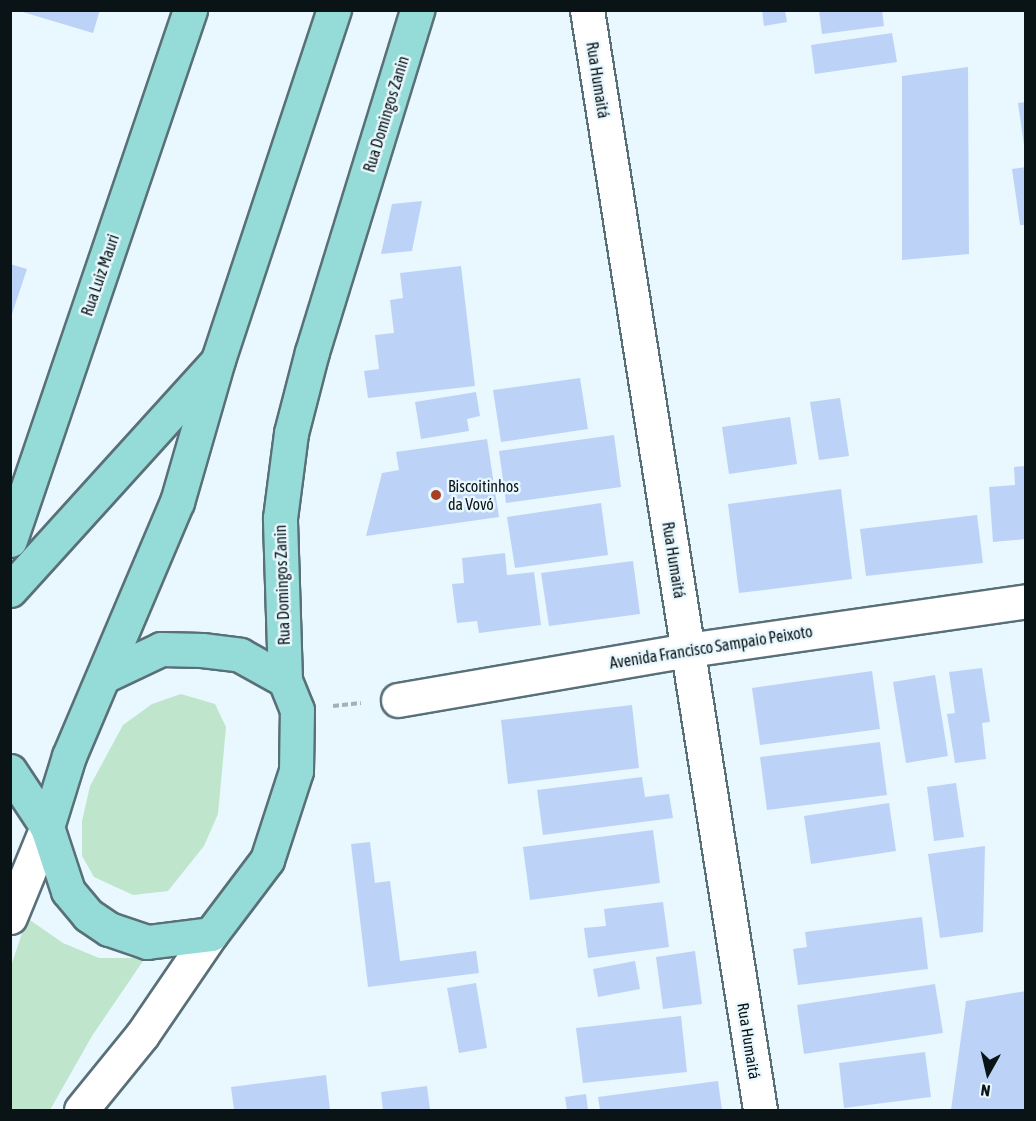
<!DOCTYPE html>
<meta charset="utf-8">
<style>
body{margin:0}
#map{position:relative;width:1036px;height:1121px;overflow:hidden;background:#e8f8fe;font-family:"Asap Condensed",sans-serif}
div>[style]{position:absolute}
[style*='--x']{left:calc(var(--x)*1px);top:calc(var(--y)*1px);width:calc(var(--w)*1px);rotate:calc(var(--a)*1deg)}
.green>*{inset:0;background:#bfe6cc}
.building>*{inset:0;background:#bcd3f7}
.path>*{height:4px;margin-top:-2px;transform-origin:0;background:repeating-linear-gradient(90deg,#a4b2b7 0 6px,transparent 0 9px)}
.roads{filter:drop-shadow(2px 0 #597079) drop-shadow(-2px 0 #597079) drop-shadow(0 2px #597079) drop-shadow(0 -2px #597079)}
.minor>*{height:33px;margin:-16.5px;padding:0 16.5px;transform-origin:16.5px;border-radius:16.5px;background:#fff}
.major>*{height:33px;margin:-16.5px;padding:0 16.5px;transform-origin:16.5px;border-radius:16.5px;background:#95dcd8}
.dots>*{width:16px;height:16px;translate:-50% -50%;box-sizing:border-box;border:3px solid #e8f8fe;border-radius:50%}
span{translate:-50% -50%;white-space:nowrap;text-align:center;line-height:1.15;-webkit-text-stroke:5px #e8f8fe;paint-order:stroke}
.street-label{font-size:16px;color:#0a1316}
.poi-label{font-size:16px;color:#0a1316}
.left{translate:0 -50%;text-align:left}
.frame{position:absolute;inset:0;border:12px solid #0a1316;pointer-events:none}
.north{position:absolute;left:958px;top:1043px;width:60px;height:60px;-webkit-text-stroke:4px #e8f8fe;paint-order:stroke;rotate:188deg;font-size:16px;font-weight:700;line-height:24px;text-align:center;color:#0a1316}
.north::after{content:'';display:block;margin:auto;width:21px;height:27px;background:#0a1316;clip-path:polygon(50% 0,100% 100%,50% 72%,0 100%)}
</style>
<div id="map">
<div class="green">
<i style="clip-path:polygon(181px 694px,215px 704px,226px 727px,218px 814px,204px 846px,168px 891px,133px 895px,94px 877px,82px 856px,82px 821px,90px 786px,123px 725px,152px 704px)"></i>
<i style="clip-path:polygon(27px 918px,63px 943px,99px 958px,145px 958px,92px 1036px,50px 1110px,11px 1110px,11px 966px)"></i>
</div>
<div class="building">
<i style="clip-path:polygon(16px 10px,100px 10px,93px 33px)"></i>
<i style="clip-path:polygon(762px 10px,785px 10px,787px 22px,764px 26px)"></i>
<i style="clip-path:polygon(819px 10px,882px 10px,884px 26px,822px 34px)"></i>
<i style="clip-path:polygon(892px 33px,897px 62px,815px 74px,811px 45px)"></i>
<i style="clip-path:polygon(968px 67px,969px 254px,902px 260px,902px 76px)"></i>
<i style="clip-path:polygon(1026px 102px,1026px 145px,1024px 145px,1018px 103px)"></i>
<i style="clip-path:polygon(1026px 167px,1026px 225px,1020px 225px,1012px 169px)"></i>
<i style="clip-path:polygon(422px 201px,412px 251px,381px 254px,392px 204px)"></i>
<i style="clip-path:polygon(10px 264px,27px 269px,11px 317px,10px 317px)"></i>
<i style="clip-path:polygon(461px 266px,475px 386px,368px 398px,364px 371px,379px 369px,375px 335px,394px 333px,390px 300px,403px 298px,400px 273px)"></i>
<i style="clip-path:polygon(580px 378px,588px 429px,501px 442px,493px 390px)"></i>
<i style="clip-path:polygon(476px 392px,480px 416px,467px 419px,469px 431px,421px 439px,415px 402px)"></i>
<i style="clip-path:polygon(840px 398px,849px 456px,819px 460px,810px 402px)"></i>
<i style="clip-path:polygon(790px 417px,797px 464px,729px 474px,722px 427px)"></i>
<i style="clip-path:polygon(614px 435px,621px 487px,506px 503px,499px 451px)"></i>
<i style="clip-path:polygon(487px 439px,499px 517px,366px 536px,382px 473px,399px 470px,396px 452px)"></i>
<i style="clip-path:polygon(1026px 466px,1026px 539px,993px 542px,989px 487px,1015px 485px,1014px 467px)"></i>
<i style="clip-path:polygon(841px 489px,852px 579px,739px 593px,728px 504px)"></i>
<i style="clip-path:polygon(601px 503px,608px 555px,515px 568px,507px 517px)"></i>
<i style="clip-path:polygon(977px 515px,983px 563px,866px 576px,860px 529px)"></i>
<i style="clip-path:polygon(505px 553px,507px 575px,534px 572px,541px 625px,479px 633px,477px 621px,457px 623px,452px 584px,464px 583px,462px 558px)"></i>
<i style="clip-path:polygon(633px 561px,640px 614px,549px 626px,541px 573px)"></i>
<i style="clip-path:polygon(982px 668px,990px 722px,982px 723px,986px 759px,955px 763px,947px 714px,955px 713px,949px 672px)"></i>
<i style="clip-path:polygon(872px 671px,880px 729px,760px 745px,752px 688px)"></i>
<i style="clip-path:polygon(935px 675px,948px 756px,906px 763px,893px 682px)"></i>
<i style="clip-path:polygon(632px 705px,639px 768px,508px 784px,501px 720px)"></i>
<i style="clip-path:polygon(880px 742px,887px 795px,767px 810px,760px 757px)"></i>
<i style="clip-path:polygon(642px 777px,645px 797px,669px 794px,673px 818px,543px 835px,537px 790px)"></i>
<i style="clip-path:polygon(956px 783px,964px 837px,934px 841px,927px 787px)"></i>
<i style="clip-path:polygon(889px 803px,896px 851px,811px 864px,804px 816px)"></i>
<i style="clip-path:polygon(653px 830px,660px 883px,530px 900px,523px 847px)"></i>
<i style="clip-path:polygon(370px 842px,375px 883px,390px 881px,400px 961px,476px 951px,479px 973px,368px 987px,351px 844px)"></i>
<i style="clip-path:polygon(985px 846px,983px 932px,940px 938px,928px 854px)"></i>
<i style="clip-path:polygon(663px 902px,669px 947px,588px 958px,584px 928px,606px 926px,604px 909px)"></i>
<i style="clip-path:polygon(922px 917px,928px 969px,798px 985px,793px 949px,807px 947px,805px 932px)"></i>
<i style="clip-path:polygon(695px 951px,702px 1004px,663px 1009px,656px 957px)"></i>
<i style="clip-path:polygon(635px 961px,640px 989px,598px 997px,593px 969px)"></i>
<i style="clip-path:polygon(476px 983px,487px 1048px,459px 1053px,447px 988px)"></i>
<i style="clip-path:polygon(935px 984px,943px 1033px,804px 1054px,797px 1005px)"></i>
<i style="clip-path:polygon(1026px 991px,1026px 1110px,951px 1110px,966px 1001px)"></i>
<i style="clip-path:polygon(681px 1016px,687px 1072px,583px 1083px,576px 1028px)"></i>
<i style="clip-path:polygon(925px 1052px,931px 1097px,844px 1108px,839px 1063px)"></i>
<i style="clip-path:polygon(326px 1075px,330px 1110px,234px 1110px,231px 1087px)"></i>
<i style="clip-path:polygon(718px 1081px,722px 1110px,600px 1110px,598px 1097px)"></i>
<i style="clip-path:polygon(427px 1086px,430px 1110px,383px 1110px,381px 1092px)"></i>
<i style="clip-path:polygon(586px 1094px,588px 1110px,567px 1110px,565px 1097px)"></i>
</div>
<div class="path">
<i style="--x:333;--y:706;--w:28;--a:-6"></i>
</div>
<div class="roads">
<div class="minor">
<i style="--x:587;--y:10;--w:1114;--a:81.06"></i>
<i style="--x:398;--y:700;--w:294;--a:-9.8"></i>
<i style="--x:688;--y:650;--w:342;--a:-8.2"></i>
<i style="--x:10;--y:917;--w:97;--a:-67.7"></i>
<i style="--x:81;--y:1110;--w:97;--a:-50.9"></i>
<i style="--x:142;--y:1035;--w:122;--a:-55.7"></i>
</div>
<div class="major">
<i style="--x:10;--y:540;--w:560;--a:-71.24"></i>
<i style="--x:10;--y:590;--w:305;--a:-47.8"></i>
<i style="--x:104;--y:676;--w:63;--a:-25.3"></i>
<i style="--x:161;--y:649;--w:41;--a:1.4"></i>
<i style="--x:202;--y:650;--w:38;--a:7"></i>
<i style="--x:240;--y:655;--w:51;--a:29.1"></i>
<i style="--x:10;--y:771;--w:67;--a:56.5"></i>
<i style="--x:47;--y:827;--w:67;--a:71.8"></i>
<i style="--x:68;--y:891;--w:31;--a:50"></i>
<i style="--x:88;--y:915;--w:25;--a:34"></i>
<i style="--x:109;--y:929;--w:40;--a:18.9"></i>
<i style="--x:147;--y:942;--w:64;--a:-7.1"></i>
<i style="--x:211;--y:934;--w:93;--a:-52.9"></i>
<i style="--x:267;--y:860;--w:94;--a:-72"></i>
<i style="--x:296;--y:771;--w:61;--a:-89.1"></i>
<i style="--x:297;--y:710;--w:32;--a:-112"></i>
<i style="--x:285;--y:680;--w:162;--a:-91.8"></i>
<i style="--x:280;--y:518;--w:86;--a:-82.6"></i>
<i style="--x:291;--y:433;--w:84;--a:-75.5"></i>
<i style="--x:312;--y:352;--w:358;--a:-72.9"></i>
<i style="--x:47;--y:827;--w:74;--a:-72.8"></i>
<i style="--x:69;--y:756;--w:276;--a:-67"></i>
<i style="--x:177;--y:502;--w:148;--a:-73.9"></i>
<i style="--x:218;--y:360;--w:369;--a:-71.7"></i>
</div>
</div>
<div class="dots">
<i style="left:436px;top:495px;background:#a83f23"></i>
</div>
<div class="street-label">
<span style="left:598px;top:80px;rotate:81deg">Rua Humaitá</span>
<span style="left:386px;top:114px;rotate:-73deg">Rua Domingos Zanin</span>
<span style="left:100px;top:275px;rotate:-71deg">Rua Luiz Mauri</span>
<span style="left:674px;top:560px;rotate:81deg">Rua Humaitá</span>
<span style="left:282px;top:585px;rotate:-92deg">Rua Domingos Zanin</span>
<span style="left:711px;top:647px;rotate:-9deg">Avenida Francisco Sampaio Peixoto</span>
<span style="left:749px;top:1041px;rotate:81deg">Rua Humaitá</span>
</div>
<div class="poi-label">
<span class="left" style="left:448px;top:495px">Biscoitinhos<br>da Vovó</span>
</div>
<div class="frame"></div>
<div class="north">N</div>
</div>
